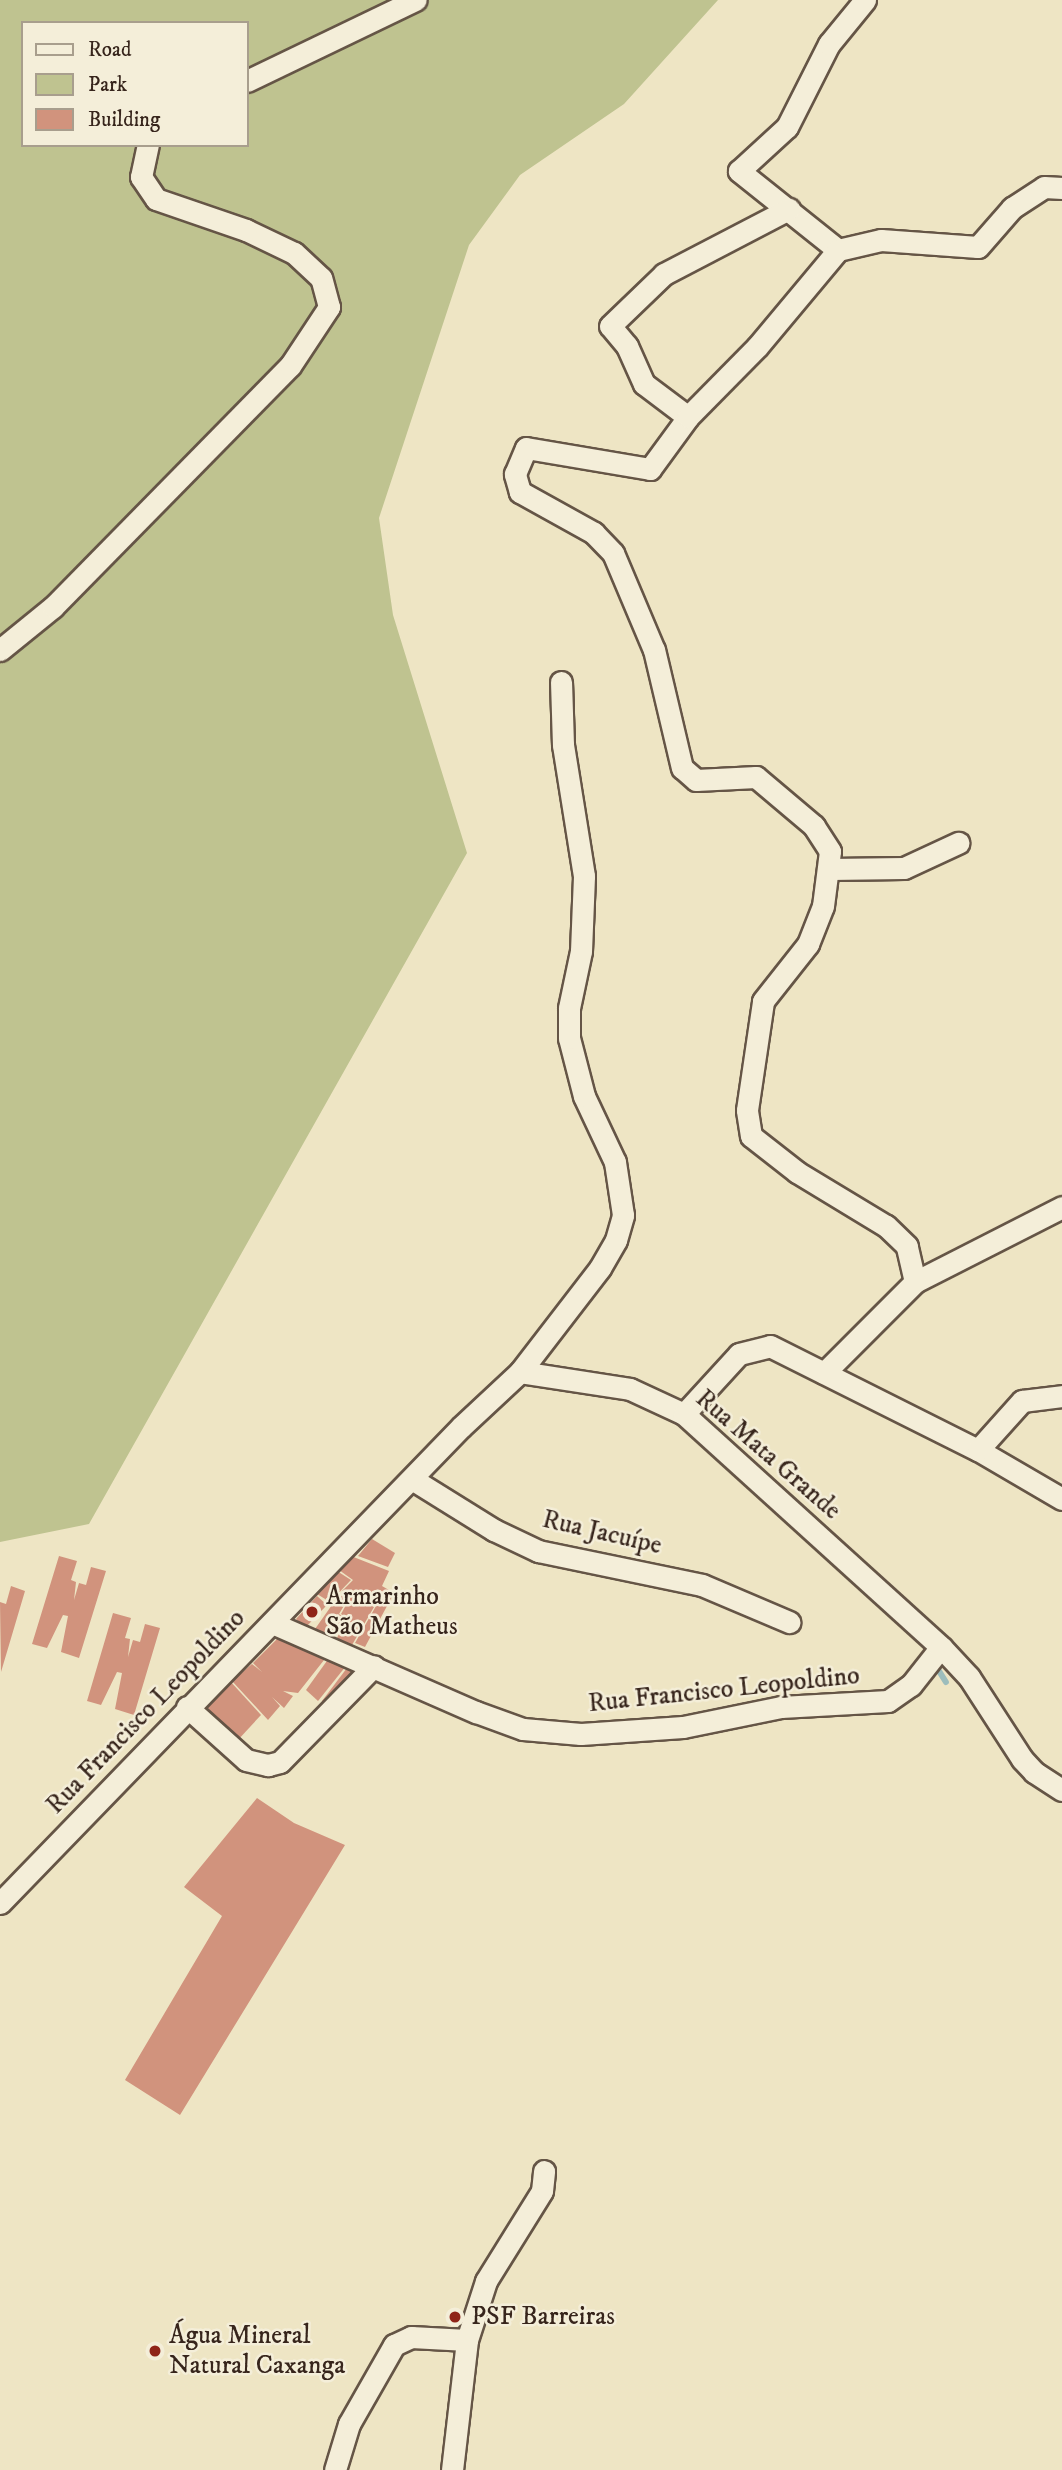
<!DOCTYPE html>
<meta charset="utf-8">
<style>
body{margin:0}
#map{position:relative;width:1062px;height:2470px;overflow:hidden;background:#eee5c4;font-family:"IM FELL DW Pica",serif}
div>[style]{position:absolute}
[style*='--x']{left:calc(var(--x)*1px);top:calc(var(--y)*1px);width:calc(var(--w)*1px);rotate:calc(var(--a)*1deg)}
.green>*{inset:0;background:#bfc390}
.stream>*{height:6px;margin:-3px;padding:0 3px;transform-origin:3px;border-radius:3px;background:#9cbdbc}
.building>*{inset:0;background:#d1937d}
.roads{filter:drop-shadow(2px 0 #655546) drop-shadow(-2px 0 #655546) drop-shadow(0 2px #655546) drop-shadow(0 -2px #655546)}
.street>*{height:21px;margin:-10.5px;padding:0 10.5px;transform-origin:10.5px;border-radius:10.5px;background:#f4eed9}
.dots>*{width:19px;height:19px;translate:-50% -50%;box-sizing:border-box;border:4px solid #f4eed9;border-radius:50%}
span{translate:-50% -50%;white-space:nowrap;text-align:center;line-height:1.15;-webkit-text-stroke:5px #f4eed9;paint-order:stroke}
.street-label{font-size:26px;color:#37251c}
.poi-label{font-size:26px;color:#37251c}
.left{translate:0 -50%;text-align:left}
.legend{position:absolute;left:21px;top:21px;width:228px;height:126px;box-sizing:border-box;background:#f4eed9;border:2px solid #a89e8d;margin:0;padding:9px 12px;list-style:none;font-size:21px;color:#37251c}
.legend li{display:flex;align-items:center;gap:14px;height:35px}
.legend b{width:35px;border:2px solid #a89e8d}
</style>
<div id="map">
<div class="green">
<i style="clip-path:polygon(evenodd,0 0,718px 0,624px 104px,520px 175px,469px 245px,379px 518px,393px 615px,467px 853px,89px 1524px,0 1542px,0 0,23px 23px,247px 23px,247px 145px,23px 145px,23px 23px)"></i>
</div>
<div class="stream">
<i style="--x:939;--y:1671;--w:13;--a:58"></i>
</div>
<div class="building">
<i style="clip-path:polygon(372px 1539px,395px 1553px,388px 1567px,358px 1556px)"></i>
<i style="clip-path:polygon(59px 1556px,77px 1561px,71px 1580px,76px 1582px,74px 1600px,79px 1583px,86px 1585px,91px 1567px,106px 1571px,79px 1658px,61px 1652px,68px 1616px,63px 1615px,47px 1648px,32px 1644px)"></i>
<i style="clip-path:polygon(351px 1556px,389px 1571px,382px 1586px,394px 1593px,365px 1647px,355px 1643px,376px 1606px,342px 1591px,353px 1580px,339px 1570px)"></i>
<i style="clip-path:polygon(337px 1571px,351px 1580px,330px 1602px,317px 1594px)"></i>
<i style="clip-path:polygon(11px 1586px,25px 1591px,1px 1672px,0 1602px,6px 1604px)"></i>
<i style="clip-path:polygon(339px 1595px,348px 1599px,339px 1614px,345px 1618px,333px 1638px,315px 1629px)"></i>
<i style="clip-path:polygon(317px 1596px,327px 1605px,305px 1628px,296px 1619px)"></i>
<i style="clip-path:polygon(351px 1596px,374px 1607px,352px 1645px,337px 1638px,347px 1618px,341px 1614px)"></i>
<i style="clip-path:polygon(113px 1613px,131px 1618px,125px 1638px,130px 1639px,128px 1657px,133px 1640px,140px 1642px,145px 1624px,160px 1628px,134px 1715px,115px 1709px,122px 1673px,117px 1672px,101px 1705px,87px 1701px)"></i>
<i style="clip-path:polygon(287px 1637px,328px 1655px,298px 1693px,283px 1691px,293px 1696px,284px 1708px,272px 1697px,280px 1706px,268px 1720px,232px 1681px,252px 1664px,262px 1672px,253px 1663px,278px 1638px)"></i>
<i style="clip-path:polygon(329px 1658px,346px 1666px,318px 1701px,306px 1690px)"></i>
<i style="clip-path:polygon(350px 1664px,361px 1670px,330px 1709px,322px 1701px)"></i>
<i style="clip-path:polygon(230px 1681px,261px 1715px,237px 1741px,202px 1708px)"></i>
<i style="clip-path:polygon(257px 1798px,294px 1823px,345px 1845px,180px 2115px,125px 2080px,222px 1916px,184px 1887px)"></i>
</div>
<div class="roads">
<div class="street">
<i style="--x:247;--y:81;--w:187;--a:-25.7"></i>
<i style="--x:838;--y:250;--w:127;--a:-141.4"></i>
<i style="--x:739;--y:171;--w:65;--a:-42.5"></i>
<i style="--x:787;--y:127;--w:93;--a:-63.2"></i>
<i style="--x:829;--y:44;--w:57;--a:-50.7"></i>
<i style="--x:688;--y:417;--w:55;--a:-143.1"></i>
<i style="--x:644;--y:384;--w:42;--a:-114.1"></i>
<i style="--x:627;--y:346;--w:26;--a:-130"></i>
<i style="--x:610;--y:326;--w:75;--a:-43.9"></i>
<i style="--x:664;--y:274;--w:141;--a:-27.5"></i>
<i style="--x:0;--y:650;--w:68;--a:-39.1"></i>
<i style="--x:53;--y:607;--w:338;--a:-45.5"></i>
<i style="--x:290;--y:366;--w:71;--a:-56.5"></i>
<i style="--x:329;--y:307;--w:30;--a:-105"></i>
<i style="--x:321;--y:278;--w:37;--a:-137"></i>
<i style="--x:294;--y:253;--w:53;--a:-154.4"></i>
<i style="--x:246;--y:230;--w:95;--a:-161"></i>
<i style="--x:156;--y:199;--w:27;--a:-124"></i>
<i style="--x:141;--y:177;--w:33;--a:-78"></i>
<i style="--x:830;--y:869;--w:74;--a:-0.8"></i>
<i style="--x:904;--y:868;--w:60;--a:-24.8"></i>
<i style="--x:915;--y:1282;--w:165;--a:-27"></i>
<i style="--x:520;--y:1372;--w:131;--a:-52.4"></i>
<i style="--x:600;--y:1268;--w:32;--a:-60"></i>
<i style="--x:616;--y:1240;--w:26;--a:-74"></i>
<i style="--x:623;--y:1215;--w:54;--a:-98.6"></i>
<i style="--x:615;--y:1162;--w:73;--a:-115.2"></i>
<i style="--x:584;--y:1096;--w:60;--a:-104.5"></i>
<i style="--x:569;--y:1038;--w:30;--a:-90"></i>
<i style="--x:569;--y:1008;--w:58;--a:-78.1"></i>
<i style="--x:581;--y:951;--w:75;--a:-87.7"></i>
<i style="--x:584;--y:876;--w:133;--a:-99.1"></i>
<i style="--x:563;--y:745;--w:63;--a:-91.8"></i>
<i style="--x:824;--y:1373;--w:129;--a:-45"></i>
<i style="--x:915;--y:1282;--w:37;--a:-103"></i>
<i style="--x:907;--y:1246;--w:29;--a:-136"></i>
<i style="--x:886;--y:1226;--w:104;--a:-148.8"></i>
<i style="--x:797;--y:1172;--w:58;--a:-142"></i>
<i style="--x:751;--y:1136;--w:26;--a:-99"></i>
<i style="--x:747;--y:1110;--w:110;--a:-81.6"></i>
<i style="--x:763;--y:1001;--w:73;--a:-51.7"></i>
<i style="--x:808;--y:944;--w:41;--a:-68.5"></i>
<i style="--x:823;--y:906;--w:55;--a:-82.7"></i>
<i style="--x:830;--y:851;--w:30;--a:-123"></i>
<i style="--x:814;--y:826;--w:76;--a:-139.8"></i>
<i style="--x:756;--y:777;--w:60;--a:177.1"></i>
<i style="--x:696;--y:780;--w:18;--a:-139"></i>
<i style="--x:682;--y:768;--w:121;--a:-103.3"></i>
<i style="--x:654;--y:650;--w:105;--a:-112.9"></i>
<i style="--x:613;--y:553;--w:28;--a:-134"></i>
<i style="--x:594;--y:533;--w:85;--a:-151"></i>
<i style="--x:520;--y:492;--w:19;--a:-106"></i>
<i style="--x:515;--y:474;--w:28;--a:-67"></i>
<i style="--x:526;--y:448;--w:126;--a:9.6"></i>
<i style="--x:650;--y:469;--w:64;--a:-53.8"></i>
<i style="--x:688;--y:417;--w:98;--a:-45.4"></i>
<i style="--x:757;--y:347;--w:126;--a:-50.1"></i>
<i style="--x:838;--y:250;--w:44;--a:-13.1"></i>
<i style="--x:881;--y:240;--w:97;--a:4.1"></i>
<i style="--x:978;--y:247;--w:52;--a:-48.9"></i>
<i style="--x:1012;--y:208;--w:38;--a:-33"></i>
<i style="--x:1044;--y:187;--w:18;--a:3"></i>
<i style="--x:684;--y:1414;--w:81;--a:-47.5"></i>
<i style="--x:739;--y:1354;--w:32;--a:-14"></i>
<i style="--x:770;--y:1346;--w:233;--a:26.6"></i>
<i style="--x:978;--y:1450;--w:97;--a:30.3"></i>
<i style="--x:978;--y:1450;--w:66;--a:-48.1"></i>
<i style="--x:1022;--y:1401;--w:40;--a:-7.1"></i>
<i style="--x:412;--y:1479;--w:97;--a:31.9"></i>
<i style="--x:494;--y:1530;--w:49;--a:25.5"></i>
<i style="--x:538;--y:1551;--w:167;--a:11.7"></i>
<i style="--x:702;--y:1585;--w:95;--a:23"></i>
<i style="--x:272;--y:1623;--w:223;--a:23.6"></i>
<i style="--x:476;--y:1712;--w:50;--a:19.9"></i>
<i style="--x:523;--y:1729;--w:58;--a:4.9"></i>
<i style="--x:581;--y:1734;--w:102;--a:-3.9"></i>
<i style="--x:683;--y:1727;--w:100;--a:-11.5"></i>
<i style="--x:781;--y:1707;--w:107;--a:-3.2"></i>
<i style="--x:888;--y:1701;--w:28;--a:-35"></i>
<i style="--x:911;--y:1685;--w:48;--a:-51.7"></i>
<i style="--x:187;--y:1707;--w:79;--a:41.9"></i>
<i style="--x:246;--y:1760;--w:23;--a:13"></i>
<i style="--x:268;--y:1765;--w:12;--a:-14"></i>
<i style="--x:280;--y:1762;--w:134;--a:-45.6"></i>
<i style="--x:0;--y:1903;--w:663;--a:-45.92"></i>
<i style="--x:461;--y:1427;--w:81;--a:-43"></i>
<i style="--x:520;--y:1372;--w:111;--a:8.8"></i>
<i style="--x:630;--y:1389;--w:60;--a:24.8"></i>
<i style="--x:684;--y:1414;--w:347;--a:42.2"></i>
<i style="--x:941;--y:1647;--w:41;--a:47"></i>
<i style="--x:969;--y:1677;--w:98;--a:57.1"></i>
<i style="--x:1022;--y:1759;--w:18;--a:47"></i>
<i style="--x:1034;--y:1772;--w:33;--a:33"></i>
<i style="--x:335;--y:2470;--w:48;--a:-73.1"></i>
<i style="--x:349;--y:2424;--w:91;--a:-60.3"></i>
<i style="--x:394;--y:2345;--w:19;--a:-25"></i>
<i style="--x:411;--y:2337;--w:56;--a:3.1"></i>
<i style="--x:452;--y:2470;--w:131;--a:-83.4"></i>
<i style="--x:467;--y:2340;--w:62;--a:-72.1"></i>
<i style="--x:486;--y:2281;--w:106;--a:-58.1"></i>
<i style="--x:542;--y:2191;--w:20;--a:-84"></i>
</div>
</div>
<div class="dots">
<i style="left:312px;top:1612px;background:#8f2418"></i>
<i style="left:455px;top:2317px;background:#8f2418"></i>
<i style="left:155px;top:2351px;background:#8f2418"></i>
</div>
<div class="street-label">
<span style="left:768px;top:1455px;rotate:41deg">Rua Mata Grande</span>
<span style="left:602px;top:1533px;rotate:13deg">Rua Jacuípe</span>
<span style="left:724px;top:1690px;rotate:-6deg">Rua Francisco Leopoldino</span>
<span style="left:146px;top:1712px;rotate:-46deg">Rua Francisco Leopoldino</span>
</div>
<div class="poi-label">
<span class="left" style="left:326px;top:1612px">Armarinho<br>São Matheus</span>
<span class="left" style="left:471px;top:2317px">PSF Barreiras</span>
<span class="left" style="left:169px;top:2351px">Água Mineral<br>Natural Caxanga</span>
</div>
<ul class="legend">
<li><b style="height:9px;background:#f4eed9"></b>Road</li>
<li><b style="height:19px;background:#bfc390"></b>Park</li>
<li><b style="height:19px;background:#d1937d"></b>Building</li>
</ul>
</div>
